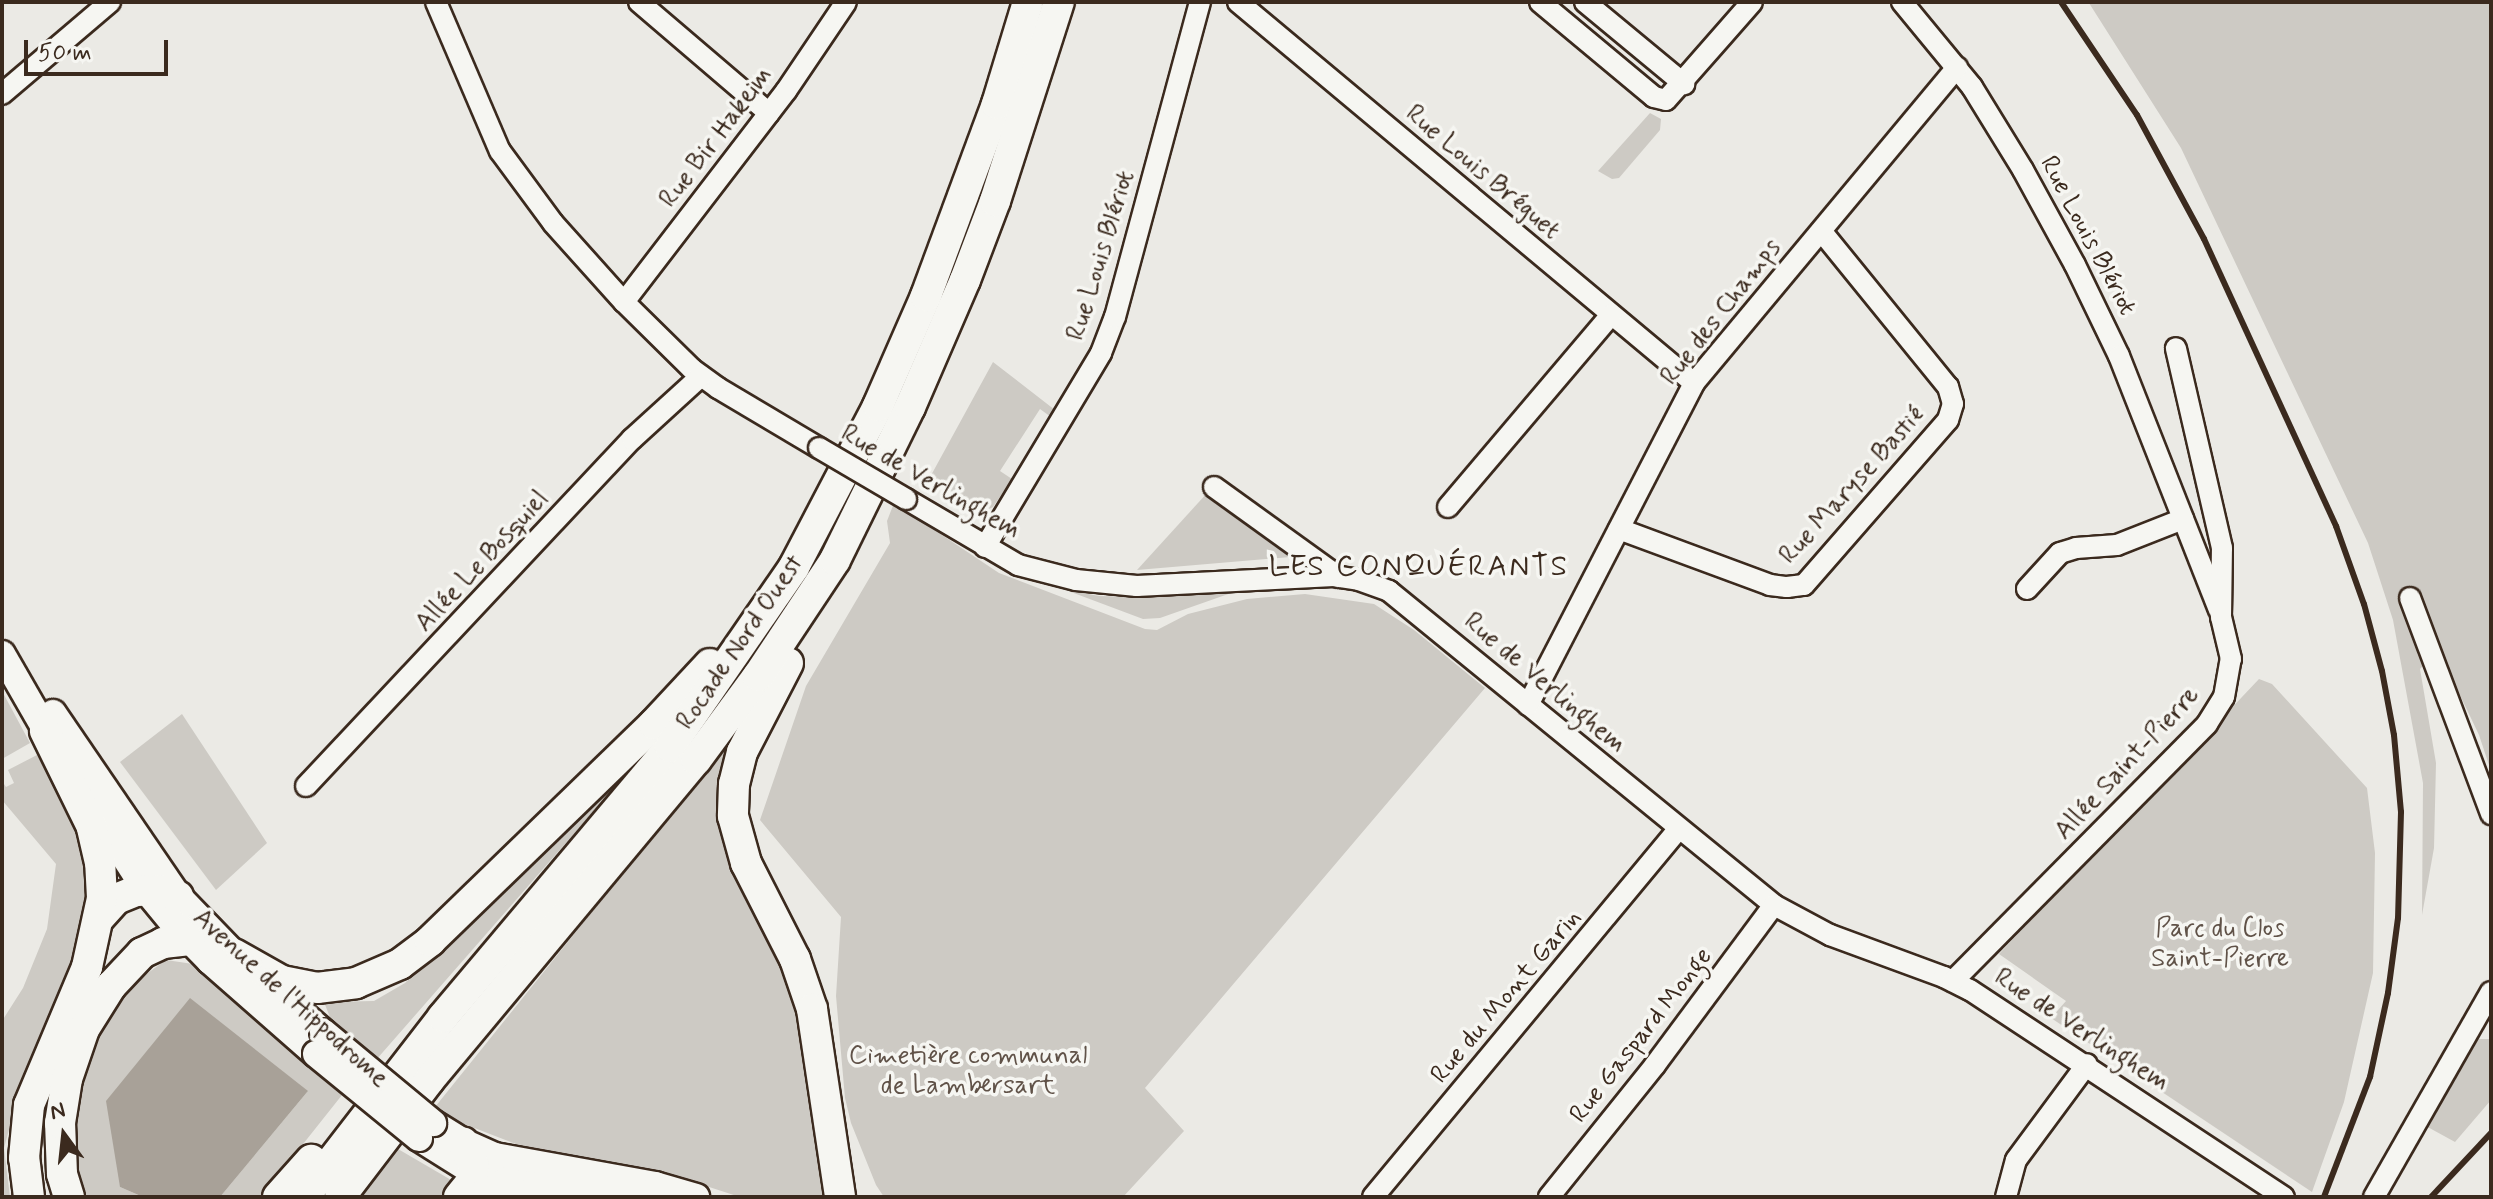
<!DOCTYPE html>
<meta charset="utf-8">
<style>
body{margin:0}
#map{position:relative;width:2493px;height:1199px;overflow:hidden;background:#ebeae5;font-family:Mynerve,sans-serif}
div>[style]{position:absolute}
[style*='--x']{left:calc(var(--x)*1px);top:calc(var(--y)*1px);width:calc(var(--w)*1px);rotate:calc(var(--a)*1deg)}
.green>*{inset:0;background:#cdcac4}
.water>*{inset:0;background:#a8a198}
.roads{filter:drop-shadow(2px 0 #3b2a1e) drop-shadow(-2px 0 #3b2a1e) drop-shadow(0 2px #3b2a1e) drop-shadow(0 -2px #3b2a1e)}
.minor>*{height:20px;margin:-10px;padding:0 10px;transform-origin:10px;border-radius:10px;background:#f6f6f2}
.major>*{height:26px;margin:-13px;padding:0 13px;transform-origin:13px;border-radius:13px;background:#f6f6f2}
.highway>*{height:30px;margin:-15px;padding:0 15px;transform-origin:15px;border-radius:15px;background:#f6f6f2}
.rail>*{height:6px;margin:-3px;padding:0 3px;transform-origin:3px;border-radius:3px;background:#3b2a1e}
.bridges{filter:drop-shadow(2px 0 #3b2a1e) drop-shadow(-2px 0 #3b2a1e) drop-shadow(0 2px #3b2a1e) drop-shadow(0 -2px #3b2a1e)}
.minor-bridge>*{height:20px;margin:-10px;padding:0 10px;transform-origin:10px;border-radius:10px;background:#f6f6f2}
.major-bridge>*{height:26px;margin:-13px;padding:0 13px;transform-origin:13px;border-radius:13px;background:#f6f6f2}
span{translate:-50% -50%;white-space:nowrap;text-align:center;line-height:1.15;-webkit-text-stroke:7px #f6f6f2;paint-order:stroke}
.street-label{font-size:26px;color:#3b2a1e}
.park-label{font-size:26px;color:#605248}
.quarter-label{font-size:30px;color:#3b2a1e;letter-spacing:2px}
.frame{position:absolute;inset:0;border:4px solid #3b2a1e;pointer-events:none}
.north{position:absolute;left:24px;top:1095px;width:80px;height:80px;-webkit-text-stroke:6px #f6f6f2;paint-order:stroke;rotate:345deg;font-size:22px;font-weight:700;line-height:32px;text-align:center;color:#3b2a1e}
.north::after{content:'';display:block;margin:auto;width:28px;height:36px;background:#3b2a1e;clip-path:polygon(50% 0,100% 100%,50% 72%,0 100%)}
.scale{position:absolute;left:24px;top:40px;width:144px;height:36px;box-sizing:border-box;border:4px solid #3b2a1e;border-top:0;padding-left:10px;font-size:24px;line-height:28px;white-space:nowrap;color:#3b2a1e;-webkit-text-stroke:6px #f6f6f2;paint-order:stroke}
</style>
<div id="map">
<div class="green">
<i style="clip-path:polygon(2491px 2px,2491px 771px,2479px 735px,2438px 649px,2420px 669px,2436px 763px,2434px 848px,2422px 915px,2423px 783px,2393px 620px,2368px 543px,2181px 148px,2089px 3px)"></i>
<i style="clip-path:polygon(1650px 113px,1661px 119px,1660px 130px,1619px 178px,1612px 179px,1598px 171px)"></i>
<i style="clip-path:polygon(993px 362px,1055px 410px,1051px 417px,1040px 409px,1000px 471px,1012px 479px,993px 507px,985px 511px,929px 479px)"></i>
<i style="clip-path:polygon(1208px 492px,1302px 556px,1137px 570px)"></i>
<i style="clip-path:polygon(894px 503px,999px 573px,1145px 629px,1157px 630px,1188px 614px,1247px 599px,1305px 594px,1374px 604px,1414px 630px,1485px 688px,1145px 1088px,1184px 1131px,1123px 1197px,884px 1197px,876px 1185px,851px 1123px,845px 1098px,836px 996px,841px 917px,760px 820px,806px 686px,890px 543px,887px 521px)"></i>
<i style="clip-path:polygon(1063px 589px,1099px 596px,1137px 597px,1234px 592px,1160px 618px,1143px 619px)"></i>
<i style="clip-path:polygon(2259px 679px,2272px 684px,2367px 788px,2375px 853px,2373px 973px,2344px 1102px,2312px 1192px,2051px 1018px,2066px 1001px,1999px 954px)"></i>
<i style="clip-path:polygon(2px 691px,30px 743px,2px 759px)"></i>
<i style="clip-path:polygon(182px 714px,267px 843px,216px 890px,120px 762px)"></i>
<i style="clip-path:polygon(676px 717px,376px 1060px,333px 1025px,324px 1002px,374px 1001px,405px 983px)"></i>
<i style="clip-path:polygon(748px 718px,726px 780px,805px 1022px,826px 1197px,740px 1197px,672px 1175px,516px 1144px,459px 1122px,435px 1107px)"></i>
<i style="clip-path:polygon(37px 755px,81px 833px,89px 915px,64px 989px,24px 1075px,4px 1148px,10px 1197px,2px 1197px,2px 1021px,23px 988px,47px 929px,56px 864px,2px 800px,2px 781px,6px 787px,14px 783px,8px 770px)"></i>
<i style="clip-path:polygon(166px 960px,193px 964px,342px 1095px,261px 1197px,220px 1197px,308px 1091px,120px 1187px,143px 1197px,87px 1197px,78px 1174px,75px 1130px,89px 1053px,108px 1013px,138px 980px)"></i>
<i style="clip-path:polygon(2477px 1039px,2491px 1039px,2491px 1100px,2455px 1142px,2424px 1125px)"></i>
<i style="clip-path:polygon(398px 1149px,458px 1184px,444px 1197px,361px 1197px)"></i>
</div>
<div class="water">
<i style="clip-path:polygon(190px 998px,308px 1091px,220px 1197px,143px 1197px,120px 1187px,106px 1101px)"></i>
</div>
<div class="roads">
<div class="minor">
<i style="--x:436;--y:2;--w:162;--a:66.8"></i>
<i style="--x:500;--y:151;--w:89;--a:53.6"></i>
<i style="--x:553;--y:223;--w:106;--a:48.1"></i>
<i style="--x:624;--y:302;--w:95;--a:44.6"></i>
<i style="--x:692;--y:369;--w:32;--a:36"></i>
<i style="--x:718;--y:388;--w:117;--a:30.7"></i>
<i style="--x:639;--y:2;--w:171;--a:40.5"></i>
<i style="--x:1238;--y:2;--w:594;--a:39.88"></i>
<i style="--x:1540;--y:2;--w:148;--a:39.8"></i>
<i style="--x:1654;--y:97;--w:12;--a:14"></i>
<i style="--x:1666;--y:100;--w:130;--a:-48.7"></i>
<i style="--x:1585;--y:2;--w:129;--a:39.6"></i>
<i style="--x:1902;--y:2;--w:110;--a:50.5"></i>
<i style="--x:1972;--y:87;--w:97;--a:58.4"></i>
<i style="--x:2023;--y:170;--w:108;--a:61.3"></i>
<i style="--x:2075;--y:265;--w:101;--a:64.2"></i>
<i style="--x:2119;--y:356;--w:273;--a:68.5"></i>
<i style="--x:2;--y:94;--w:142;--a:-40.4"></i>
<i style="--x:624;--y:302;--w:266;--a:-52.5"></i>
<i style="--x:786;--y:91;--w:107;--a:-56"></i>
<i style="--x:1214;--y:487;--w:154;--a:35.8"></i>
<i style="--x:906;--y:499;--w:130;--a:30.5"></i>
<i style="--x:1018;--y:565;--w:60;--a:14.5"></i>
<i style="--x:1076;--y:580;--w:61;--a:5.6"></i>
<i style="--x:1137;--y:586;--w:197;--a:-2.9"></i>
<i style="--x:1334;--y:576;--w:25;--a:9"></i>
<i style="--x:1359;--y:580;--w:32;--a:20"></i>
<i style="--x:1389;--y:591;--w:497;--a:39.2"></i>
<i style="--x:1774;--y:905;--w:64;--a:28.2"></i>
<i style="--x:1830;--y:935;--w:121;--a:20.2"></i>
<i style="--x:1944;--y:977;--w:29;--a:27"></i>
<i style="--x:1970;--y:990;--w:376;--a:33.4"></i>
<i style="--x:1448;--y:507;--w:252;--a:-49.7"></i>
<i style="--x:1619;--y:529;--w:161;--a:20.3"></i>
<i style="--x:1770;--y:585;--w:17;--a:7"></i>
<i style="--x:1787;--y:587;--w:17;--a:-7"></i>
<i style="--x:1804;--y:585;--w:219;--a:-48.9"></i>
<i style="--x:1948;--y:420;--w:17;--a:-73"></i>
<i style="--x:1953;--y:404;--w:18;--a:-106"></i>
<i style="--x:1948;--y:387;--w:201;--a:-129.1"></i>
<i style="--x:985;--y:547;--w:226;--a:-59.1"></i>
<i style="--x:1101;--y:353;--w:39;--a:-69"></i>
<i style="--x:1115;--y:317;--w:326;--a:-74.9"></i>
<i style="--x:2027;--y:589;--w:49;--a:-47.5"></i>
<i style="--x:2060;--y:553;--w:17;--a:-17"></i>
<i style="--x:2076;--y:548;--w:41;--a:-4.2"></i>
<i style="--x:2117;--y:545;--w:71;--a:-21.5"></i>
<i style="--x:2410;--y:598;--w:231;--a:69.4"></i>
<i style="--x:1528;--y:705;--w:362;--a:-62.7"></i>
<i style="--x:1694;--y:383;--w:411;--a:-50.2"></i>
<i style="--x:306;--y:786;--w:476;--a:-46.8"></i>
<i style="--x:632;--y:439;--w:93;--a:-42.4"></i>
<i style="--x:1953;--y:981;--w:361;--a:-45.3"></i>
<i style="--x:2207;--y:724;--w:32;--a:-58"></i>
<i style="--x:2224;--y:697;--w:39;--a:-80"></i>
<i style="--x:2231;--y:659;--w:43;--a:-103.4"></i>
<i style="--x:2221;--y:617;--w:69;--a:-89.2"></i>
<i style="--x:2222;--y:548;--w:205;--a:-103"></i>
<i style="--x:1373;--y:1197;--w:479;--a:-50.3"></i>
<i style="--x:1549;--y:1197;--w:169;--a:-51.2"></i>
<i style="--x:1655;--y:1065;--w:199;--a:-53.4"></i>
<i style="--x:2006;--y:1197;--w:38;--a:-75"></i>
<i style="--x:2016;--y:1160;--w:119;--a:-53.5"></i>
<i style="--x:2374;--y:1197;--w:236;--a:-60.3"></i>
</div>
<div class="major">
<i style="--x:2;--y:654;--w:106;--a:60.1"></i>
<i style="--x:53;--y:713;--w:222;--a:55.7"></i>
<i style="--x:178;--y:896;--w:81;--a:46"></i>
<i style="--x:234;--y:954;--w:118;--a:41.2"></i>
<i style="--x:90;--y:803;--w:102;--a:57.4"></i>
<i style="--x:145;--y:889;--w:44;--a:50.5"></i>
<i style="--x:173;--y:923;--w:53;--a:45.8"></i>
<i style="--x:210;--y:961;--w:141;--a:41.3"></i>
<i style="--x:433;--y:1123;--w:36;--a:32"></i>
<i style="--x:463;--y:1142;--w:35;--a:24"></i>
<i style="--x:495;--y:1156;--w:163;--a:10.3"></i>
<i style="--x:655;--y:1185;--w:43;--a:16.3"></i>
<i style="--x:419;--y:1138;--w:64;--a:32.2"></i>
<i style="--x:473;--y:1172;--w:36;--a:16"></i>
<i style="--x:508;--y:1182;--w:68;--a:7.7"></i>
</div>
<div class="highway">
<i style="--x:788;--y:663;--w:100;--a:117.3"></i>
<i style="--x:742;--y:752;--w:33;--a:104"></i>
<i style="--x:734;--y:784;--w:32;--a:92"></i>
<i style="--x:733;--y:816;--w:49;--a:74.5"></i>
<i style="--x:746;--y:863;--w:108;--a:63"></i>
<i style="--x:795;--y:959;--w:53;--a:71.2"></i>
<i style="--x:812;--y:1009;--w:190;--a:81.5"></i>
<i style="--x:100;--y:917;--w:24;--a:-48"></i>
<i style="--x:116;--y:899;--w:22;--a:-22"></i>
<i style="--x:136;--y:891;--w:23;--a:-2"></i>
<i style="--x:159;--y:890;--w:20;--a:18"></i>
<i style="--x:234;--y:954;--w:55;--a:29.4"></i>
<i style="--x:282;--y:981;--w:36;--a:11"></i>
<i style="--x:317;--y:988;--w:39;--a:-7"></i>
<i style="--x:356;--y:983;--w:48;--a:-23.4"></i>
<i style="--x:400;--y:964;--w:38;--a:-37"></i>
<i style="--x:430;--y:941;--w:312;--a:-44.1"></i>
<i style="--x:654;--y:724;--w:82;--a:-47"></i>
<i style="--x:557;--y:1188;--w:49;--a:0"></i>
<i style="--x:606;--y:1188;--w:45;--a:11.6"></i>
<i style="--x:29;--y:1197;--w:39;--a:-97"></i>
<i style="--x:24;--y:1158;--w:53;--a:-84.6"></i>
<i style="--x:29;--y:1105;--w:150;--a:-67.2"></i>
<i style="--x:87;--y:967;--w:71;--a:-77.7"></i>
<i style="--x:102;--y:898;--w:35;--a:-93"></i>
<i style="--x:100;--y:863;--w:37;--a:-103"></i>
<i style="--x:92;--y:827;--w:107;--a:-116.1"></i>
<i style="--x:69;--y:1197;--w:24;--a:-107"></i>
<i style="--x:62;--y:1174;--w:51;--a:-92.2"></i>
<i style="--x:60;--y:1123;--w:45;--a:-81"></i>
<i style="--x:67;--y:1079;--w:53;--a:-71.2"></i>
<i style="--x:84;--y:1029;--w:51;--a:-57.9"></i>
<i style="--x:111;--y:986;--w:45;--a:-46.8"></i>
<i style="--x:142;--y:953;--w:23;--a:-25"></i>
<i style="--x:163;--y:943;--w:27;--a:-6"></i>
<i style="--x:278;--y:1197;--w:50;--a:-48.3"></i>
<i style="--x:304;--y:1197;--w:227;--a:-52.3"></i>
<i style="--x:443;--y:1017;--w:353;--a:-49.9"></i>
<i style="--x:670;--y:747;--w:219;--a:-55.4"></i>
<i style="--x:794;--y:567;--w:182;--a:-62.4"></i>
<i style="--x:878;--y:406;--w:120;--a:-66.4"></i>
<i style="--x:926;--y:296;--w:205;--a:-69.7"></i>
<i style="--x:997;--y:104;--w:107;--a:-73.1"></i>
<i style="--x:340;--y:1197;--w:147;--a:-52.7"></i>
<i style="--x:429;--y:1080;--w:417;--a:-50.2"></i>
<i style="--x:696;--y:760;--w:104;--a:-53.6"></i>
<i style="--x:758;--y:676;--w:139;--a:-56.4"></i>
<i style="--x:835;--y:560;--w:170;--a:-63.9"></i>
<i style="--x:910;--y:407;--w:138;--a:-66.6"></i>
<i style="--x:965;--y:280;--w:85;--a:-69.2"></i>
<i style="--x:995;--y:201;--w:209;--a:-72.2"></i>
<i style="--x:459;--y:1197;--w:21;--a:-51"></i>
<i style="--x:472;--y:1181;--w:15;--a:-82"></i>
<i style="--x:474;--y:1166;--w:26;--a:-115"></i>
<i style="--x:480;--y:1197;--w:32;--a:-28"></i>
</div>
</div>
<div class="rail">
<i style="--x:2061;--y:2;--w:136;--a:56.1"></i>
<i style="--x:2137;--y:115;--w:141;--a:61.6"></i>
<i style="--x:2204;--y:239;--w:316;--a:65.3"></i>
<i style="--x:2336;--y:526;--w:83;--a:70.3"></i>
<i style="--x:2364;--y:604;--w:69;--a:75"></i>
<i style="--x:2382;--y:671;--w:65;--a:79.4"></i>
<i style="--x:2394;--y:735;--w:77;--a:84.8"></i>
<i style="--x:2401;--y:812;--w:106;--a:91.6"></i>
<i style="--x:2398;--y:918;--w:76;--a:97.6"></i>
<i style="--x:2388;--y:993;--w:86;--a:102.1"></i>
<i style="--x:2370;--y:1077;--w:129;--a:111"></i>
<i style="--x:2431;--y:1197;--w:88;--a:-46.8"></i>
</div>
<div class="bridges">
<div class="minor-bridge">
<i style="--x:819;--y:448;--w:101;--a:30.4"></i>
</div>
<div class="major-bridge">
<i style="--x:323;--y:1032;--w:143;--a:39.6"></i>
<i style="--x:316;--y:1054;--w:133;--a:39.2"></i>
</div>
</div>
<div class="street-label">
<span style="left:717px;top:138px;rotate:-53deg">Rue Bir Hakeim</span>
<span style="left:1482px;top:173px;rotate:40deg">Rue Louis Bréguet</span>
<span style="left:2087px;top:236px;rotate:62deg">Rue Louis Blériot</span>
<span style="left:1102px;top:256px;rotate:-73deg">Rue Louis Blériot</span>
<span style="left:1722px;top:313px;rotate:-52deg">Rue des Champs</span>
<span style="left:930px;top:483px;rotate:30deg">Rue de Verlinghem</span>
<span style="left:1853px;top:486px;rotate:-48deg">Rue Maryse Bastié</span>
<span style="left:483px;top:562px;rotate:-47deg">Allée Le Bosquiel</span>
<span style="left:741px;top:643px;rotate:-56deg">Rocade Nord Ouest</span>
<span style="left:1544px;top:684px;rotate:40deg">Rue de Verlinghem</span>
<span style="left:2128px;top:764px;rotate:-47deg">Allée Saint-Pierre</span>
<span style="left:1507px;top:997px;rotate:-50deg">Rue du Mont Garin</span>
<span style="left:290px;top:999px;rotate:42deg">Avenue de l'Hippodrome</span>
<span style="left:2081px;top:1031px;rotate:33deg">Rue de Verlinghem</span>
<span style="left:1642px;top:1036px;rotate:-52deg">Rue Gaspard Monge</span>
</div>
<div class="park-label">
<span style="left:2220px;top:945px">Parc du Clos<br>Saint-Pierre</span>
<span style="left:968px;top:1072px">Cimetière communal<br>de Lambersart</span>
</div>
<div class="quarter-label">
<span style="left:1419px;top:567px">LES CONQUÉRANTS</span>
</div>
<div class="frame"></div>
<div class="north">N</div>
<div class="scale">50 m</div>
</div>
